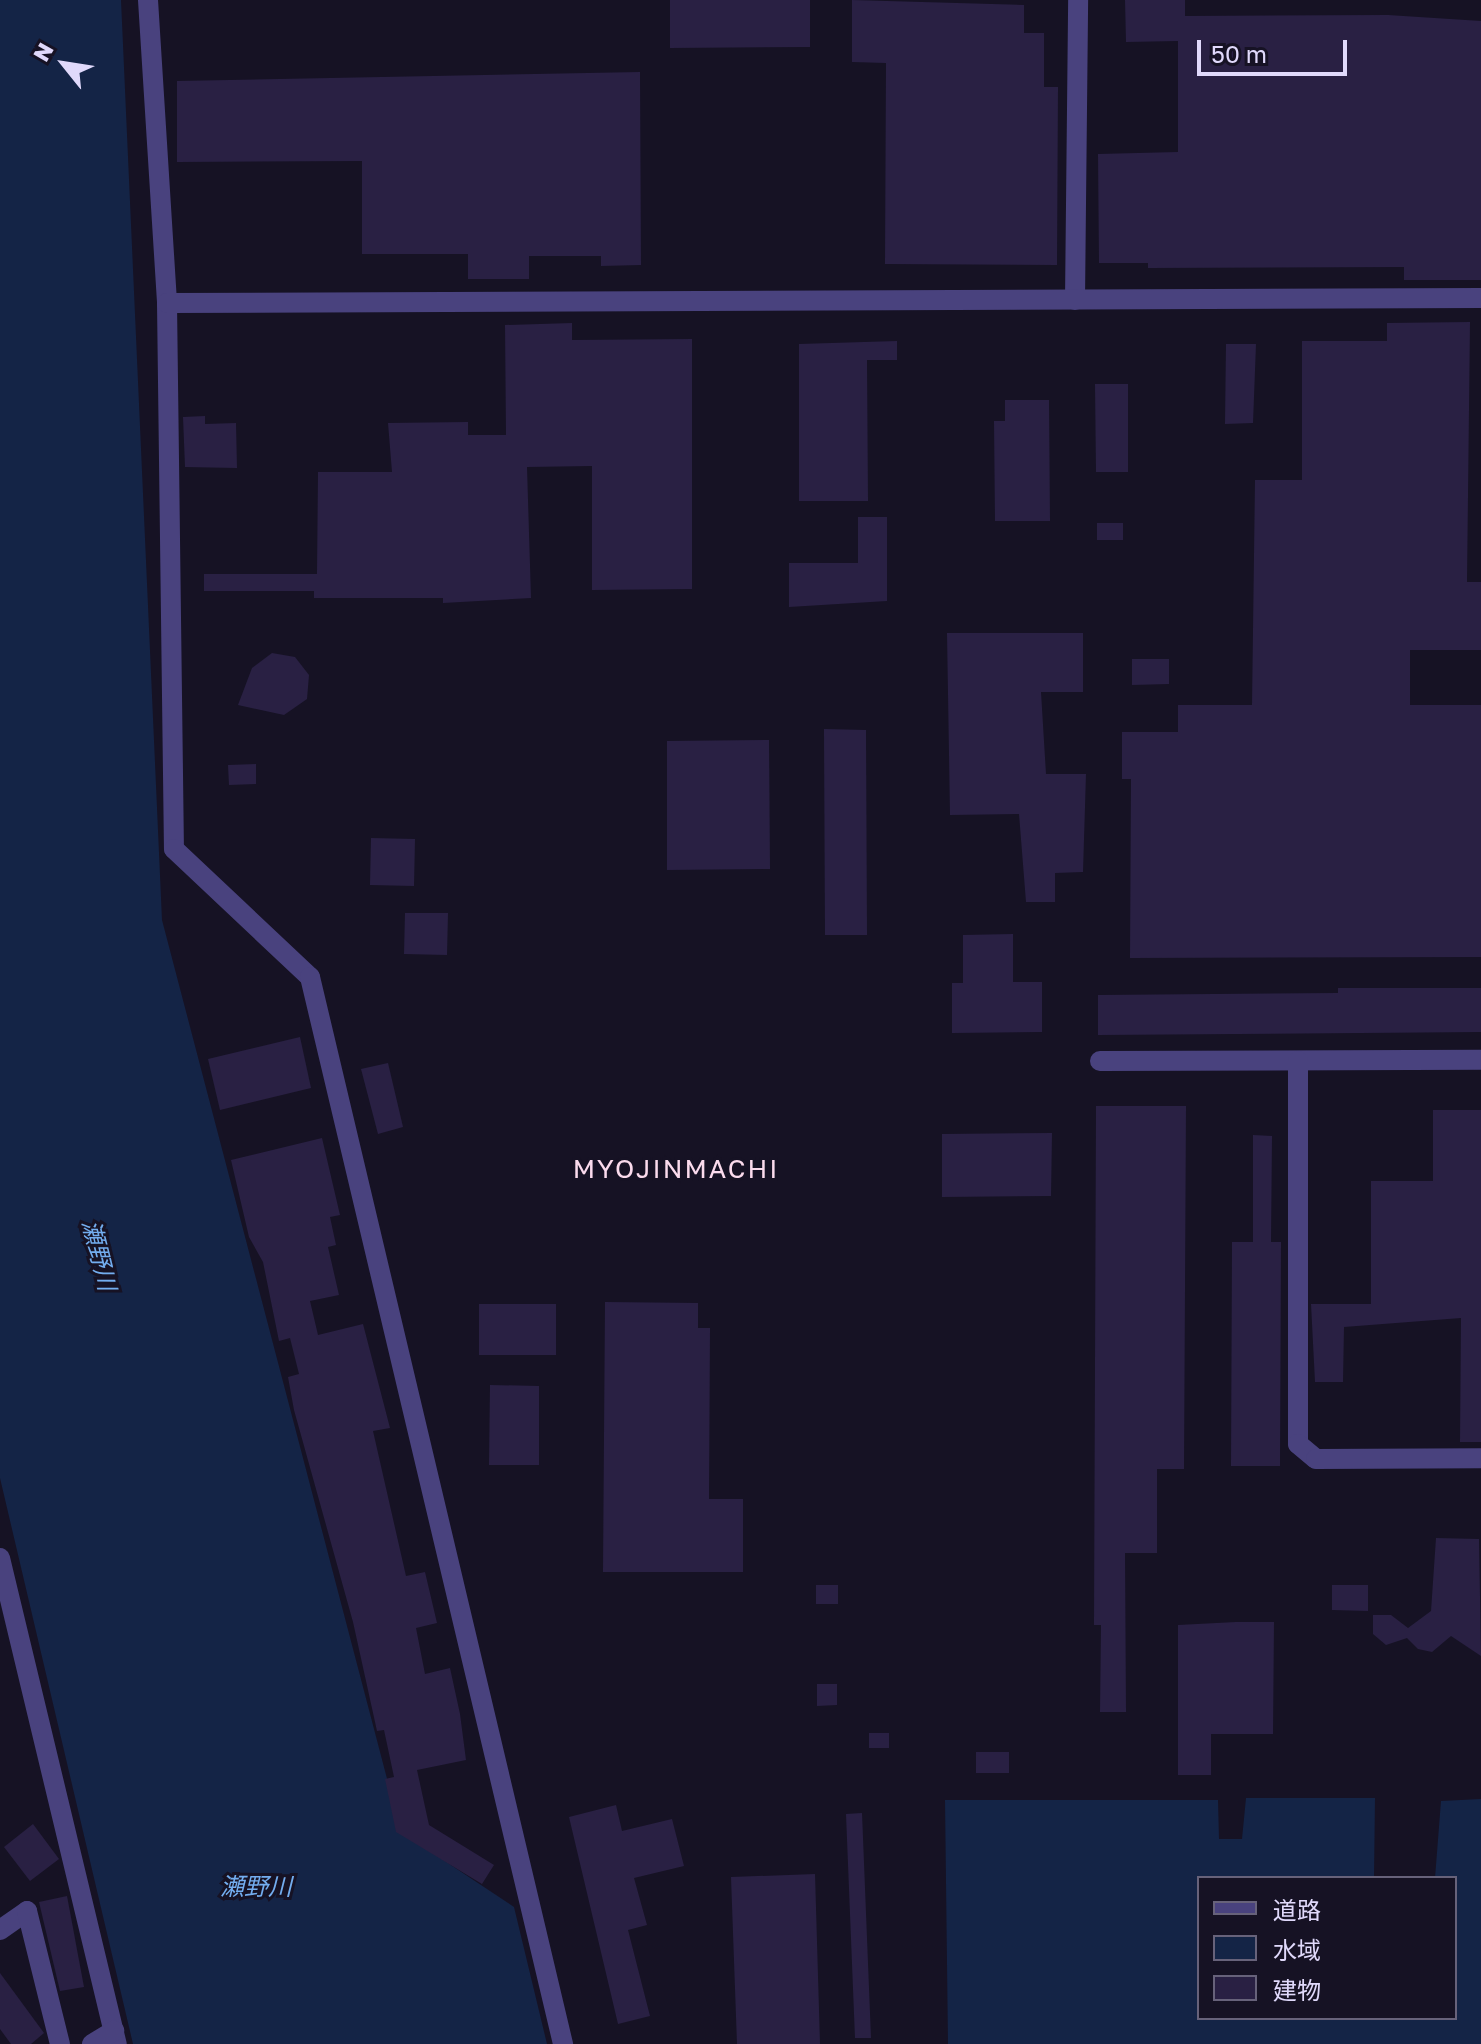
<!DOCTYPE html>
<meta charset="utf-8">
<style>
body{margin:0}
#map{position:relative;width:1481px;height:2044px;overflow:hidden;background:#161224;font-family:"Golos Text","Noto Sans JP",sans-serif}
div>[style]{position:absolute}
[style*='--x']{left:calc(var(--x)*1px);top:calc(var(--y)*1px);width:calc(var(--w)*1px);rotate:calc(var(--a)*1deg)}
.water>*{inset:0;background:#142446}
.building>*{inset:0;background:#292043}
.minor>*{height:20px;margin:-10px;padding:0 10px;transform-origin:10px;border-radius:10px;background:#49427e}
span{translate:-50% -50%;white-space:nowrap;text-align:center;line-height:1.15;-webkit-text-stroke:6px #161224;paint-order:stroke}
.water-label{font-size:24px;color:#73adef;font-style:italic}
.quarter-label{font-size:26px;color:#fbdbed;letter-spacing:2px}
.legend{position:absolute;left:1197px;top:1876px;width:260px;height:144px;box-sizing:border-box;background:#161224;border:2px solid #67627a;margin:0;padding:10px 14px;list-style:none;font-size:24px;color:#e0d9fb}
.legend li{display:flex;align-items:center;gap:16px;height:40px}
.legend b{width:40px;border:2px solid #67627a}
.north{position:absolute;left:24px;top:24px;width:80px;height:80px;-webkit-text-stroke:6px #161224;paint-order:stroke;rotate:300deg;font-size:22px;font-weight:700;line-height:32px;text-align:center;color:#e0d9fb}
.north::after{content:'';display:block;margin:auto;width:28px;height:36px;background:#e0d9fb;clip-path:polygon(50% 0,100% 100%,50% 72%,0 100%)}
.scale{position:absolute;left:1197px;top:40px;width:150px;height:36px;box-sizing:border-box;border:4px solid #e0d9fb;border-top:0;padding-left:10px;font-size:24px;line-height:28px;white-space:nowrap;color:#e0d9fb;-webkit-text-stroke:6px #161224;paint-order:stroke}
</style>
<div id="map">
<div class="water">
<i style="clip-path:polygon(0 0,121px 0,162px 920px,401px 1832px,514px 1907px,547px 2044px,133px 2044px,0 1478px)"></i>
<i style="clip-path:polygon(1246px 1798px,1375px 1798px,1374px 1878px,1199px 1878px,1199px 2018px,1455px 2018px,1455px 1878px,1435px 1878px,1441px 1801px,1481px 1799px,1481px 2044px,948px 2044px,945px 1800px,1218px 1800px,1219px 1839px,1242px 1839px)"></i>
</div>
<div class="building">
<i style="clip-path:polygon(670px 0,810px 0,810px 47px,670px 48px)"></i>
<i style="clip-path:polygon(852px 0,1024px 5px,1024px 33px,1044px 33px,1044px 87px,1058px 87px,1057px 265px,885px 264px,886px 63px,852px 62px)"></i>
<i style="clip-path:polygon(1125px 0,1185px 0,1185px 16px,1388px 15px,1481px 21px,1481px 280px,1404px 280px,1404px 267px,1148px 268px,1148px 263px,1099px 263px,1098px 154px,1178px 152px,1178px 41px,1126px 42px)"></i>
<i style="clip-path:polygon(640px 72px,641px 265px,601px 266px,601px 256px,529px 256px,529px 279px,468px 279px,468px 254px,362px 254px,362px 161px,177px 162px,177px 81px)"></i>
<i style="clip-path:polygon(1470px 322px,1467px 582px,1481px 582px,1481px 650px,1410px 650px,1410px 705px,1481px 705px,1481px 957px,1130px 958px,1131px 779px,1122px 779px,1122px 732px,1178px 732px,1178px 705px,1252px 705px,1255px 480px,1302px 480px,1302px 341px,1387px 341px,1387px 323px)"></i>
<i style="clip-path:polygon(572px 323px,572px 340px,692px 339px,692px 589px,592px 590px,592px 466px,527px 467px,531px 598px,443px 603px,443px 598px,314px 598px,314px 591px,204px 591px,204px 574px,317px 574px,318px 472px,392px 472px,388px 423px,468px 422px,468px 435px,506px 435px,505px 325px)"></i>
<i style="clip-path:polygon(897px 341px,897px 360px,867px 360px,868px 501px,799px 501px,799px 344px)"></i>
<i style="clip-path:polygon(1226px 344px,1256px 344px,1253px 423px,1225px 424px)"></i>
<i style="clip-path:polygon(1095px 384px,1128px 384px,1128px 472px,1096px 472px)"></i>
<i style="clip-path:polygon(1005px 400px,1049px 400px,1050px 521px,995px 521px,994px 421px,1005px 421px)"></i>
<i style="clip-path:polygon(205px 416px,205px 424px,236px 423px,237px 468px,185px 467px,183px 417px)"></i>
<i style="clip-path:polygon(858px 517px,887px 517px,887px 601px,789px 607px,789px 563px,858px 563px)"></i>
<i style="clip-path:polygon(1097px 523px,1123px 523px,1123px 540px,1097px 540px)"></i>
<i style="clip-path:polygon(947px 633px,1083px 633px,1083px 692px,1041px 692px,1046px 774px,1086px 774px,1083px 872px,1055px 873px,1055px 902px,1026px 902px,1019px 814px,950px 815px)"></i>
<i style="clip-path:polygon(272px 653px,295px 657px,309px 675px,307px 699px,284px 715px,238px 705px,252px 668px)"></i>
<i style="clip-path:polygon(1132px 659px,1169px 659px,1169px 684px,1132px 685px)"></i>
<i style="clip-path:polygon(824px 729px,866px 730px,867px 935px,825px 935px)"></i>
<i style="clip-path:polygon(769px 740px,770px 869px,667px 870px,667px 741px)"></i>
<i style="clip-path:polygon(256px 764px,256px 784px,229px 785px,228px 765px)"></i>
<i style="clip-path:polygon(371px 838px,415px 839px,414px 886px,370px 885px)"></i>
<i style="clip-path:polygon(405px 913px,448px 913px,447px 955px,404px 954px)"></i>
<i style="clip-path:polygon(1013px 934px,1013px 982px,1042px 982px,1042px 1032px,952px 1033px,952px 983px,963px 983px,963px 935px)"></i>
<i style="clip-path:polygon(1338px 988px,1481px 988px,1481px 1032px,1098px 1035px,1098px 995px,1338px 993px)"></i>
<i style="clip-path:polygon(300px 1037px,311px 1088px,220px 1110px,208px 1059px)"></i>
<i style="clip-path:polygon(388px 1063px,403px 1127px,378px 1134px,361px 1069px)"></i>
<i style="clip-path:polygon(1096px 1106px,1186px 1106px,1184px 1469px,1157px 1469px,1157px 1553px,1125px 1553px,1126px 1712px,1100px 1712px,1101px 1625px,1094px 1625px)"></i>
<i style="clip-path:polygon(1433px 1110px,1481px 1110px,1481px 1442px,1460px 1442px,1461px 1318px,1344px 1327px,1343px 1382px,1315px 1382px,1311px 1304px,1371px 1304px,1371px 1181px,1433px 1181px)"></i>
<i style="clip-path:polygon(1052px 1133px,1051px 1196px,942px 1197px,942px 1134px)"></i>
<i style="clip-path:polygon(1253px 1135px,1272px 1136px,1271px 1242px,1281px 1242px,1280px 1466px,1231px 1466px,1232px 1242px,1253px 1242px)"></i>
<i style="clip-path:polygon(322px 1138px,340px 1215px,330px 1217px,336px 1245px,328px 1247px,339px 1295px,310px 1301px,318px 1335px,363px 1324px,390px 1428px,373px 1431px,406px 1576px,425px 1572px,437px 1623px,416px 1628px,425px 1674px,450px 1668px,460px 1714px,466px 1760px,417px 1770px,429px 1825px,494px 1865px,482px 1884px,396px 1832px,385px 1779px,394px 1777px,384px 1730px,377px 1731px,353px 1622px,294px 1410px,288px 1377px,299px 1374px,290px 1338px,279px 1341px,263px 1262px,249px 1237px,231px 1160px)"></i>
<i style="clip-path:polygon(605px 1302px,698px 1303px,698px 1328px,710px 1328px,709px 1499px,743px 1499px,743px 1572px,603px 1572px)"></i>
<i style="clip-path:polygon(479px 1304px,556px 1304px,556px 1355px,479px 1355px)"></i>
<i style="clip-path:polygon(490px 1385px,539px 1386px,539px 1465px,489px 1465px)"></i>
<i style="clip-path:polygon(1436px 1538px,1479px 1539px,1481px 1656px,1451px 1636px,1432px 1652px,1418px 1649px,1407px 1638px,1386px 1645px,1373px 1634px,1373px 1615px,1391px 1615px,1408px 1628px,1431px 1611px)"></i>
<i style="clip-path:polygon(816px 1585px,838px 1585px,838px 1604px,816px 1604px)"></i>
<i style="clip-path:polygon(1332px 1585px,1368px 1585px,1368px 1611px,1332px 1610px)"></i>
<i style="clip-path:polygon(1236px 1622px,1274px 1622px,1273px 1734px,1211px 1734px,1211px 1775px,1178px 1775px,1178px 1625px)"></i>
<i style="clip-path:polygon(817px 1684px,837px 1684px,837px 1705px,817px 1706px)"></i>
<i style="clip-path:polygon(869px 1733px,889px 1733px,889px 1748px,869px 1748px)"></i>
<i style="clip-path:polygon(976px 1752px,1009px 1752px,1009px 1773px,976px 1773px)"></i>
<i style="clip-path:polygon(616px 1805px,622px 1831px,672px 1819px,684px 1866px,634px 1878px,647px 1925px,628px 1930px,650px 2016px,618px 2024px,569px 1817px)"></i>
<i style="clip-path:polygon(862px 1813px,871px 2038px,855px 2038px,846px 1814px)"></i>
<i style="clip-path:polygon(33px 1824px,59px 1859px,30px 1881px,4px 1847px)"></i>
<i style="clip-path:polygon(815px 1874px,820px 2044px,737px 2044px,731px 1877px)"></i>
<i style="clip-path:polygon(67px 1896px,84px 1987px,60px 1991px,39px 1902px)"></i>
<i style="clip-path:polygon(0 1973px,44px 2033px,31px 2044px,11px 2044px,0 2029px)"></i>
</div>
<div class="minor">
<i style="--x:148;--y:0;--w:304;--a:86.4"></i>
<i style="--x:167;--y:303;--w:546;--a:89.27"></i>
<i style="--x:174;--y:849;--w:187;--a:43.3"></i>
<i style="--x:310;--y:977;--w:1097;--a:76.66"></i>
<i style="--x:1075;--y:300;--w:300;--a:-89.4"></i>
<i style="--x:167;--y:303;--w:1314;--a:-0.22"></i>
<i style="--x:1100;--y:1061;--w:381;--a:-0.2"></i>
<i style="--x:1298;--y:1061;--w:383;--a:90"></i>
<i style="--x:1298;--y:1444;--w:23;--a:40"></i>
<i style="--x:1316;--y:1459;--w:165;--a:-0.3"></i>
<i style="--x:0;--y:1558;--w:500;--a:76.5"></i>
<i style="--x:0;--y:1930;--w:33;--a:-35"></i>
<i style="--x:27;--y:1911;--w:137;--a:76.1"></i>
<i style="--x:92;--y:2044;--w:26;--a:-31"></i>
</div>
<div class="water-label">
<span style="left:100px;top:1255px;rotate:76deg">瀬野川</span>
<span style="left:256px;top:1886px">瀬野川</span>
</div>
<div class="quarter-label">
<span style="left:676px;top:1169px">MYOJINMACHI</span>
</div>
<ul class="legend">
<li><b style="height:10px;background:#49427e"></b>道路</li>
<li><b style="height:22px;background:#142446"></b>水域</li>
<li><b style="height:22px;background:#292043"></b>建物</li>
</ul>
<div class="north">N</div>
<div class="scale">50 m</div>
</div>
